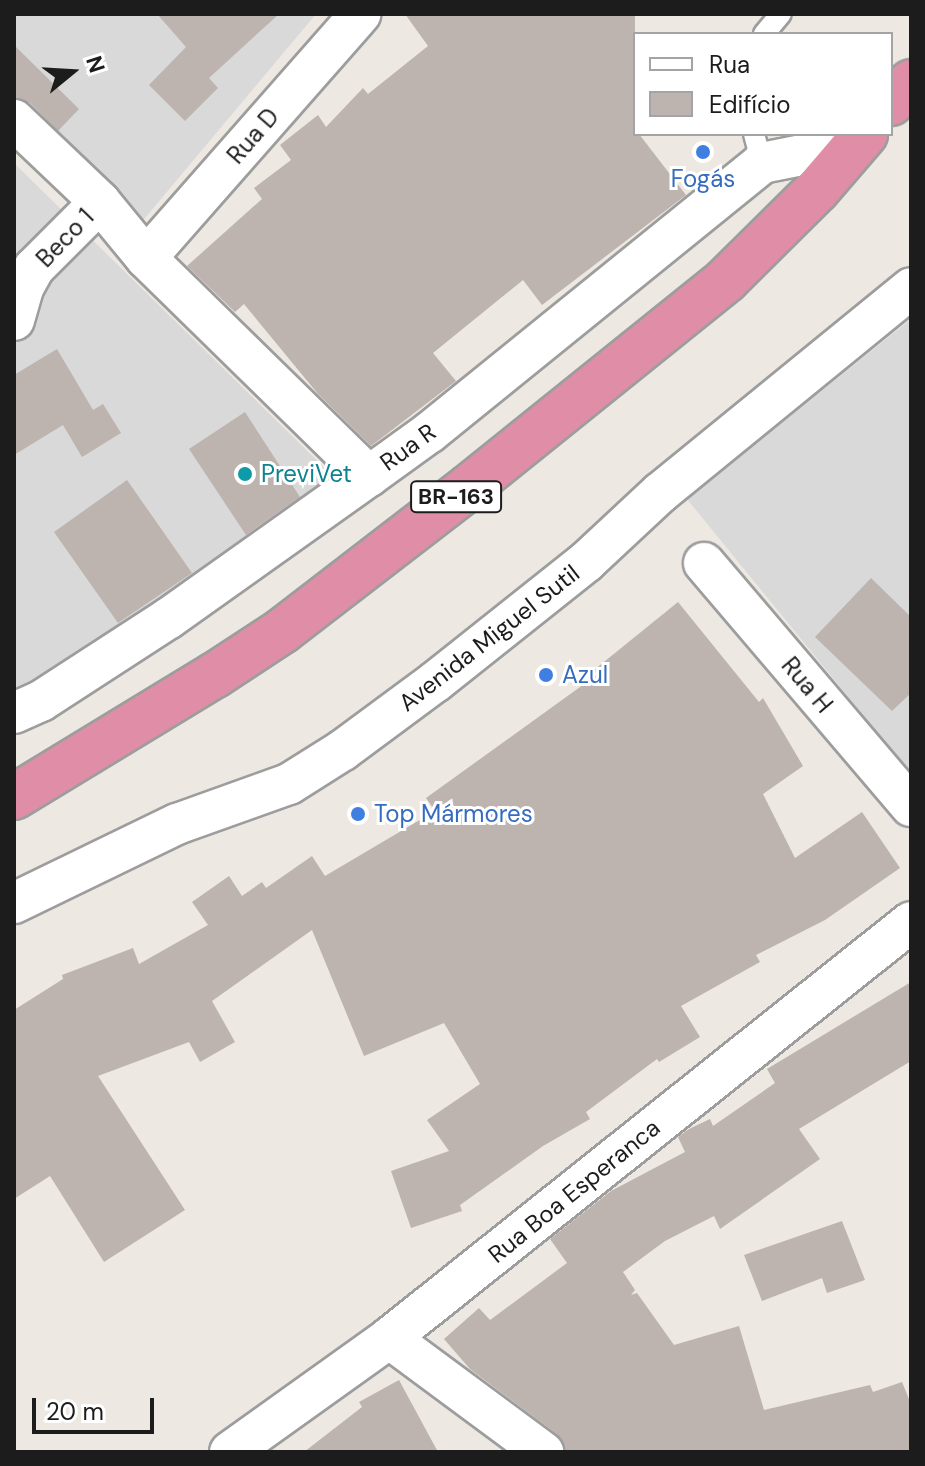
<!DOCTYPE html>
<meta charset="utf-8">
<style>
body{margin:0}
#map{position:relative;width:925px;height:1466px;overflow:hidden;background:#ede8e2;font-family:"DM Sans",sans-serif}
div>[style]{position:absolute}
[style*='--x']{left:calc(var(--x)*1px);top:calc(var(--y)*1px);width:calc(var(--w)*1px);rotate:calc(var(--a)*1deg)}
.residential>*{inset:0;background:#dad9d9}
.building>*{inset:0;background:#bdb3af}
.roads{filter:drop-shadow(2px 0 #9d9d9d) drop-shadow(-2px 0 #9d9d9d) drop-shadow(0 2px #9d9d9d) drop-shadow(0 -2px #9d9d9d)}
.lane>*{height:20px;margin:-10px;padding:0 10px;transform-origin:10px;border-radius:10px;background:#fff}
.street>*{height:40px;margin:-20px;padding:0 20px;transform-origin:20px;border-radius:20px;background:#fff}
.highway>*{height:44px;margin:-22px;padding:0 22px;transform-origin:22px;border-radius:22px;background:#e08ea8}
.dots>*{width:22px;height:22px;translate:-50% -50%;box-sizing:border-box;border:4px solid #fff;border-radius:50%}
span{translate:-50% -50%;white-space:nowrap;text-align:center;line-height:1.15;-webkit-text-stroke:6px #fff;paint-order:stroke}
.shield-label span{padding:2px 6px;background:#fff;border:2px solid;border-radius:6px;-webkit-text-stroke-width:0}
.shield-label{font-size:22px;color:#1c1c1c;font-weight:700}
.street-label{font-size:24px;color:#1c1c1c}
.shop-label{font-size:24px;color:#366cbe}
.left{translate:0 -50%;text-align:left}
.culture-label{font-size:24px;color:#0d838f}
.frame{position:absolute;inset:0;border:16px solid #1c1c1c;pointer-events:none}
.legend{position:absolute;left:633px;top:32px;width:260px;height:104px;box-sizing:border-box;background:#fff;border:2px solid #a4a4a4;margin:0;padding:10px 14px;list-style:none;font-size:24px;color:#1c1c1c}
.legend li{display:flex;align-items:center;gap:16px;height:40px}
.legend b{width:40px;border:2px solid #a4a4a4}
.north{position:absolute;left:32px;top:32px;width:80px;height:80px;-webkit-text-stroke:6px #fff;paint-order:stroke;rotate:72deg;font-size:22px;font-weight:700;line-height:32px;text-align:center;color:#1c1c1c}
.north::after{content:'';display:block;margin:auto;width:28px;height:36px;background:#1c1c1c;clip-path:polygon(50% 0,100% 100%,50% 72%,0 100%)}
.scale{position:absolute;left:32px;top:1398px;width:122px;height:36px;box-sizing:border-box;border:4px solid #1c1c1c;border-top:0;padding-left:10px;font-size:24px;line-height:28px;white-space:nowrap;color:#1c1c1c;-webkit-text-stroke:6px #fff;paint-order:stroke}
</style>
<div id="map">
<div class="residential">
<i style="clip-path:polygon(14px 14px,316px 14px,140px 224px,14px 108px)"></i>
<i style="clip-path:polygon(14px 163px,341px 484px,14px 729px)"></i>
<i style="clip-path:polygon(911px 319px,911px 774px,687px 499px)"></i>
</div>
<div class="building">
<i style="clip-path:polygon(157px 14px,279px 14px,209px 78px,218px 88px,185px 121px,149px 85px,186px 47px)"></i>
<i style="clip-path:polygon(405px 14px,635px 14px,635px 134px,639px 134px,686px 195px,542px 305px,523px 280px,433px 353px,456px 381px,371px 446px,318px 394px,244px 304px,235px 312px,187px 266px,262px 199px,254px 188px,291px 160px,280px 145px,318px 115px,326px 127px,363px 88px,368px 94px,428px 46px)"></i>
<i style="clip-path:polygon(14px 45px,79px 109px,58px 131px,30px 103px,14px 98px)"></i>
<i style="clip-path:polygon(57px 349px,93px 410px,103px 404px,121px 433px,82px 457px,63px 425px,14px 455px,14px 375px)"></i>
<i style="clip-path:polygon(245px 412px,300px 497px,246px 535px,189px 449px)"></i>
<i style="clip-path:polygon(127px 480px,192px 573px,118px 623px,54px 532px)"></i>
<i style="clip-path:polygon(871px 578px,911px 617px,911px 693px,892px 711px,815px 637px)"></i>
<i style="clip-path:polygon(678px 602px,759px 702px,763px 698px,803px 766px,763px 794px,795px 858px,862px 812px,900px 868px,825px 920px,756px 955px,760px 962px,681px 1006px,700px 1037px,659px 1062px,657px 1059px,586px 1112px,590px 1119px,543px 1146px,460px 1205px,462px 1211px,411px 1228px,391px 1171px,449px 1151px,427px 1120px,480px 1084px,444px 1023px,364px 1056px,312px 930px,212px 1001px,235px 1042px,200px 1062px,189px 1042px,98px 1076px,185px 1210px,104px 1262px,50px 1176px,14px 1199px,14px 1010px,63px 979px,62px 975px,133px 948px,139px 964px,208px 925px,192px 902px,229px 876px,242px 896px,262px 882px,266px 888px,312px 856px,325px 876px,435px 811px,426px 798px,598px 674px,594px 670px)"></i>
<i style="clip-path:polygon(911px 982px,911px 1061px,799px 1129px,820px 1159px,720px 1229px,714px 1216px,665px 1241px,623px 1272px,635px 1290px,631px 1295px,637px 1293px,674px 1345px,739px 1326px,764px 1410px,870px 1385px,873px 1392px,902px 1382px,911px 1404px,911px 1452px,566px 1452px,557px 1434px,470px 1369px,444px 1339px,479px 1308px,490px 1320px,567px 1263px,550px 1239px,611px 1191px,685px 1152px,678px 1137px,689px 1129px,710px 1119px,713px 1126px,775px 1083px,767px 1069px)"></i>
<i style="clip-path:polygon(842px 1221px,865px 1280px,827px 1293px,822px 1278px,762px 1301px,744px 1255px)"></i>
<i style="clip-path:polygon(399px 1380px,438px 1452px,304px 1452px,362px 1407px,359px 1402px)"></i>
</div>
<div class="roads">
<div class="lane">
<i style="--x:764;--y:34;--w:26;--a:-50"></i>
<i style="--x:754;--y:134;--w:30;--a:75"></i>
</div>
<div class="street">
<i style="--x:14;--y:120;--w:119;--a:43.6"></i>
<i style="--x:100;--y:202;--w:72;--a:50.6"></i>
<i style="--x:146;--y:258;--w:312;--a:44.4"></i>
<i style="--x:369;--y:476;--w:75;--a:-35.8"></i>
<i style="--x:430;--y:432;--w:427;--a:-39"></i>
<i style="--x:762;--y:163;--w:97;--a:-11.3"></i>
<i style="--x:146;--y:258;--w:325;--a:-48.7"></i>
<i style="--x:14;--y:320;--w:33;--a:-74"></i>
<i style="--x:23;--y:288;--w:23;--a:-61"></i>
<i style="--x:34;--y:268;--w:93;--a:-45"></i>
<i style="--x:704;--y:563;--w:319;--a:49.6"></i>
<i style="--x:14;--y:713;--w:30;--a:-24"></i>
<i style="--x:41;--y:701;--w:153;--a:-33"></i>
<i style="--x:169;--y:618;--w:245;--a:-35.4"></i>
<i style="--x:14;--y:903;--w:181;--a:-25.9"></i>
<i style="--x:177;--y:824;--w:119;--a:-19.7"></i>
<i style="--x:289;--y:784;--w:64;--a:-32.2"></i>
<i style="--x:343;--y:750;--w:114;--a:-36.5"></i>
<i style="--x:435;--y:682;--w:194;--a:-38.5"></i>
<i style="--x:587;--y:561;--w:100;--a:-43"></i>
<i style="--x:660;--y:493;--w:324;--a:-39.2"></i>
<i style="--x:389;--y:1338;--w:192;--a:36.5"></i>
<i style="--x:230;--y:1452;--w:196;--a:-35.6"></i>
<i style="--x:389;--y:1338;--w:667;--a:-38.55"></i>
</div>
<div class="highway">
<i style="--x:891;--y:103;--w:29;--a:-46"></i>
<i style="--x:14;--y:797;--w:235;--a:-31.3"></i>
<i style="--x:215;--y:675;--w:80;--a:-33.3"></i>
<i style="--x:282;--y:631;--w:236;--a:-37.6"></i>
<i style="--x:469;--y:487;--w:330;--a:-38.8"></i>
<i style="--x:726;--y:280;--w:128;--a:-44.7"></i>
<i style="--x:817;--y:190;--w:74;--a:-49.4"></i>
</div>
</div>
<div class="dots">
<i style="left:703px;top:152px;background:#3f7fe0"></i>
<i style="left:245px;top:474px;background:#0f9aa8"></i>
<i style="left:546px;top:675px;background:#3f7fe0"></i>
<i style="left:358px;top:814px;background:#3f7fe0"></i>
</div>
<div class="shield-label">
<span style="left:456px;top:497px">BR-163</span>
</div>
<div class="street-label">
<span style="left:253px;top:136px;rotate:-49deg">Rua D</span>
<span style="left:65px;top:238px;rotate:-46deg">Beco 1</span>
<span style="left:408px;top:447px;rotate:-36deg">Rua R</span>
<span style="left:489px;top:638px;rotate:-38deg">Avenida Miguel Sutil</span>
<span style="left:807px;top:685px;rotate:50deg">Rua H</span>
<span style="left:574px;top:1191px;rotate:-39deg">Rua Boa Esperanca</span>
</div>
<div class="shop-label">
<span style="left:703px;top:179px">Fogás</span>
<span class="left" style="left:562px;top:675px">Azul</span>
<span class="left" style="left:374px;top:814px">Top Mármores</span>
</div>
<div class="culture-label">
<span class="left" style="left:261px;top:474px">PreviVet</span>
</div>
<div class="frame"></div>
<ul class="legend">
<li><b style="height:10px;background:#fff"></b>Rua</li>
<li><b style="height:22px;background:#bdb3af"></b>Edifício</li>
</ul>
<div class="north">N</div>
<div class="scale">20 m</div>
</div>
